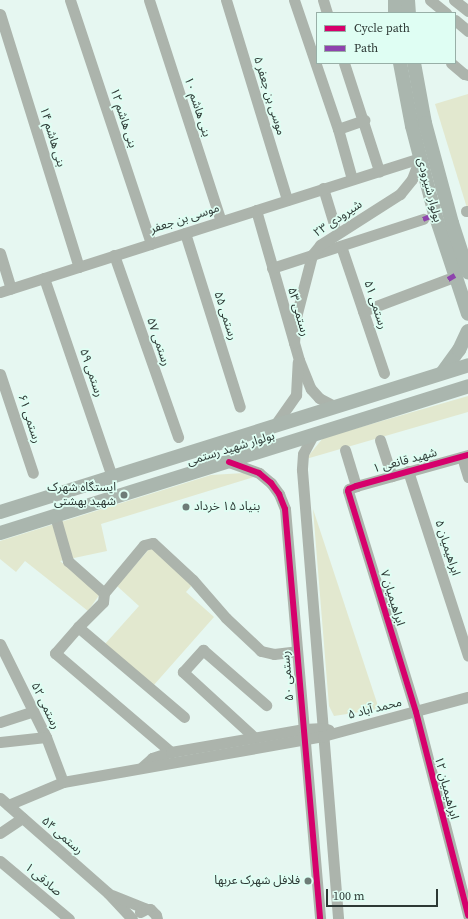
<!DOCTYPE html>
<meta charset="utf-8">
<style>
body{margin:0}
#map{position:relative;width:468px;height:919px;overflow:hidden;background:#e6f7f1;font-family:"Source Serif 4","Noto Sans Arabic",serif}
div>[style]{position:absolute}
[style*='--x']{left:calc(var(--x)*1px);top:calc(var(--y)*1px);width:calc(var(--w)*1px);rotate:calc(var(--a)*1deg)}
.green>*{inset:0;background:#e2e8cf}
.minor>*{height:11px;margin:-5.5px;padding:0 5.5px;transform-origin:5.5px;border-radius:5.5px;background:#acb4ac}
.major>*{height:14px;margin:-7px;padding:0 7px;transform-origin:7px;border-radius:7px;background:#aab6ae}
.quiet>*{height:5px;margin-top:-2.5px;transform-origin:0;background:repeating-linear-gradient(90deg,#8e44ad 0 10px,transparent 0 15px)}
.cycleway>*{height:6px;margin:-3px;padding:0 3px;transform-origin:3px;border-radius:3px;background:#d6006c}
.dots>*{width:11px;height:11px;translate:-50% -50%;box-sizing:border-box;border:2px solid #dffef3;border-radius:50%}
span{translate:-50% -50%;white-space:nowrap;text-align:center;line-height:1.15;-webkit-text-stroke:3.5px #dffef3;paint-order:stroke}
.street-label{font-size:12px;color:#2d3935}
.poi-label{font-size:12px;color:#2d3935}
.right{translate:-100% -50%;text-align:right}
.left{translate:0 -50%;text-align:left}
.legend{position:absolute;left:316px;top:12px;width:140px;height:52px;box-sizing:border-box;background:#dffef3;border:1px solid #98afa7;margin:0;padding:5px 7px;list-style:none;font-size:12px;color:#2d3935}
.legend li{display:flex;align-items:center;gap:8px;height:20px}
.legend b{width:20px;border:1px solid #98afa7}
.scale{position:absolute;left:326px;top:889px;width:112px;height:18px;box-sizing:border-box;border:2px solid #2d3935;border-top:0;padding-left:5px;font-size:12px;line-height:14px;white-space:nowrap;color:#2d3935;-webkit-text-stroke:3px #dffef3;paint-order:stroke}
</style>
<div id="map">
<div class="green">
<i style="clip-path:polygon(468px 94px,468px 208px,467px 208px,435px 104px)"></i>
<i style="clip-path:polygon(468px 396px,468px 412px,306px 459px,323px 438px)"></i>
<i style="clip-path:polygon(244px 473px,254px 477px,101px 524px,107px 551px,60px 561px,100px 594px,88px 611px,25px 561px,16px 572px,0 559px,0 541px,211px 475px)"></i>
<i style="clip-path:polygon(313px 509px,379px 709px,334px 716px,329px 706px)"></i>
<i style="clip-path:polygon(151px 547px,193px 584px,186px 592px,214px 617px,153px 686px,105px 644px,139px 606px,117px 586px)"></i>
</div>
<div class="minor">
<i style="--x:70;--y:0;--w:257;--a:71.6"></i>
<i style="--x:149;--y:0;--w:232;--a:72"></i>
<i style="--x:226;--y:0;--w:209;--a:73"></i>
<i style="--x:294;--y:0;--w:136;--a:71.2"></i>
<i style="--x:338;--y:129;--w:52;--a:74.4"></i>
<i style="--x:323;--y:0;--w:14;--a:73"></i>
<i style="--x:430;--y:0;--w:21;--a:39"></i>
<i style="--x:454;--y:0;--w:18;--a:38"></i>
<i style="--x:0;--y:14;--w:265;--a:72.7"></i>
<i style="--x:455;--y:20;--w:17;--a:40"></i>
<i style="--x:344;--y:63;--w:114;--a:72"></i>
<i style="--x:451;--y:63;--w:17;--a:40"></i>
<i style="--x:464;--y:74;--w:4;--a:14"></i>
<i style="--x:338;--y:129;--w:28;--a:-19"></i>
<i style="--x:323;--y:188;--w:38;--a:73"></i>
<i style="--x:256;--y:210;--w:156;--a:74"></i>
<i style="--x:299;--y:360;--w:31;--a:68"></i>
<i style="--x:311;--y:389;--w:12;--a:48"></i>
<i style="--x:319;--y:398;--w:19;--a:28"></i>
<i style="--x:466;--y:211;--w:2;--a:0"></i>
<i style="--x:185;--y:233;--w:182;--a:72.5"></i>
<i style="--x:341;--y:246;--w:134;--a:71.3"></i>
<i style="--x:0;--y:253;--w:37;--a:73"></i>
<i style="--x:114;--y:255;--w:193;--a:70.6"></i>
<i style="--x:272;--y:268;--w:159;--a:-18"></i>
<i style="--x:44;--y:278;--w:210;--a:71.1"></i>
<i style="--x:0;--y:292;--w:441;--a:-17.7"></i>
<i style="--x:363;--y:311;--w:91;--a:-20.6"></i>
<i style="--x:294;--y:343;--w:26;--a:-86"></i>
<i style="--x:296;--y:317;--w:64;--a:-75.5"></i>
<i style="--x:312;--y:255;--w:13;--a:-51"></i>
<i style="--x:320;--y:245;--w:95;--a:-32.5"></i>
<i style="--x:400;--y:194;--w:19;--a:-51"></i>
<i style="--x:412;--y:179;--w:22;--a:-69"></i>
<i style="--x:0;--y:374;--w:104;--a:71.6"></i>
<i style="--x:275;--y:425;--w:37;--a:-55"></i>
<i style="--x:296;--y:395;--w:33;--a:-87"></i>
<i style="--x:313;--y:435;--w:21;--a:118"></i>
<i style="--x:303;--y:454;--w:16;--a:94"></i>
<i style="--x:302;--y:470;--w:450;--a:85.4"></i>
<i style="--x:380;--y:440;--w:38;--a:72"></i>
<i style="--x:345;--y:450;--w:38;--a:73"></i>
<i style="--x:468;--y:455;--w:116;--a:164.5"></i>
<i style="--x:356;--y:486;--w:8;--a:157"></i>
<i style="--x:349;--y:489;--w:2;--a:117"></i>
<i style="--x:348;--y:491;--w:231;--a:72.9"></i>
<i style="--x:416;--y:712;--w:210;--a:75.6"></i>
<i style="--x:462;--y:457;--w:21;--a:73"></i>
<i style="--x:229;--y:462;--w:32;--a:20"></i>
<i style="--x:259;--y:473;--w:16;--a:40"></i>
<i style="--x:271;--y:483;--w:14;--a:54"></i>
<i style="--x:279;--y:494;--w:16;--a:68"></i>
<i style="--x:285;--y:509;--w:411;--a:85.1"></i>
<i style="--x:408;--y:471;--w:194;--a:72"></i>
<i style="--x:55;--y:516;--w:47;--a:73.9"></i>
<i style="--x:68;--y:561;--w:48;--a:41.6"></i>
<i style="--x:104;--y:593;--w:62;--a:-50.2"></i>
<i style="--x:144;--y:545;--w:9;--a:-13"></i>
<i style="--x:153;--y:543;--w:54;--a:42.8"></i>
<i style="--x:193;--y:580;--w:50;--a:49"></i>
<i style="--x:226;--y:618;--w:48;--a:43.3"></i>
<i style="--x:261;--y:651;--w:13;--a:13"></i>
<i style="--x:274;--y:654;--w:23;--a:-7"></i>
<i style="--x:104;--y:593;--w:9;--a:96"></i>
<i style="--x:103;--y:602;--w:35;--a:135"></i>
<i style="--x:78;--y:627;--w:35;--a:131"></i>
<i style="--x:55;--y:653;--w:153;--a:40.5"></i>
<i style="--x:78;--y:627;--w:139;--a:40.3"></i>
<i style="--x:0;--y:644;--w:104;--a:63.7"></i>
<i style="--x:46;--y:737;--w:48;--a:69.3"></i>
<i style="--x:0;--y:722;--w:35;--a:-18"></i>
<i style="--x:255;--y:738;--w:98;--a:-137.5"></i>
<i style="--x:183;--y:672;--w:30;--a:-48"></i>
<i style="--x:203;--y:650;--w:84;--a:41.1"></i>
<i style="--x:0;--y:742;--w:46;--a:-6.2"></i>
<i style="--x:141;--y:768;--w:15;--a:-42"></i>
<i style="--x:152;--y:758;--w:20;--a:-18"></i>
<i style="--x:171;--y:752;--w:135;--a:-9.8"></i>
<i style="--x:304;--y:729;--w:19;--a:-3"></i>
<i style="--x:323;--y:728;--w:6;--a:18"></i>
<i style="--x:0;--y:798;--w:144;--a:41.3"></i>
<i style="--x:108;--y:893;--w:35;--a:47"></i>
<i style="--x:8;--y:805;--w:60;--a:-22.7"></i>
<i style="--x:63;--y:782;--w:264;--a:-10"></i>
<i style="--x:323;--y:736;--w:150;--a:-15.1"></i>
<i style="--x:0;--y:833;--w:27;--a:-34"></i>
<i style="--x:0;--y:861;--w:90;--a:40"></i>
<i style="--x:112;--y:895;--w:37;--a:22"></i>
<i style="--x:140;--y:912;--w:7;--a:-27"></i>
<i style="--x:146;--y:909;--w:4;--a:0"></i>
<i style="--x:150;--y:909;--w:8;--a:45"></i>
<i style="--x:156;--y:915;--w:4;--a:76"></i>
</div>
<div class="major">
<i style="--x:395;--y:0;--w:13;--a:90"></i>
<i style="--x:408;--y:0;--w:13;--a:86"></i>
<i style="--x:400;--y:63;--w:64;--a:79.2"></i>
<i style="--x:412;--y:126;--w:91;--a:75.4"></i>
<i style="--x:435;--y:214;--w:105;--a:71.7"></i>
<i style="--x:414;--y:63;--w:61;--a:79.6"></i>
<i style="--x:425;--y:123;--w:104;--a:74.9"></i>
<i style="--x:452;--y:223;--w:52;--a:71.9"></i>
<i style="--x:442;--y:373;--w:29;--a:-54"></i>
<i style="--x:459;--y:350;--w:21;--a:-65"></i>
<i style="--x:0;--y:512;--w:491;--a:-17.4"></i>
<i style="--x:0;--y:533;--w:491;--a:-17.4"></i>
</div>
<div class="quiet">
<i style="--x:423;--y:219;--w:13;--a:-23"></i>
<i style="--x:448;--y:279;--w:8;--a:-30"></i>
</div>
<div class="cycleway">
<i style="--x:468;--y:455;--w:116;--a:164.5"></i>
<i style="--x:356;--y:486;--w:8;--a:157"></i>
<i style="--x:349;--y:489;--w:2;--a:117"></i>
<i style="--x:348;--y:491;--w:231;--a:72.9"></i>
<i style="--x:416;--y:712;--w:210;--a:75.6"></i>
<i style="--x:229;--y:462;--w:32;--a:20"></i>
<i style="--x:259;--y:473;--w:16;--a:40"></i>
<i style="--x:271;--y:483;--w:14;--a:54"></i>
<i style="--x:279;--y:494;--w:16;--a:68"></i>
<i style="--x:285;--y:509;--w:411;--a:85.1"></i>
</div>
<div class="dots">
<i style="left:124px;top:495px;background:#6e7c77"></i>
<i style="left:186px;top:507px;background:#6e7c77"></i>
<i style="left:308px;top:881px;background:#6e7c77"></i>
</div>
<div class="street-label">
<span style="left:269px;top:96px;rotate:73deg">موسی بن جعفر ۵</span>
<span style="left:197px;top:107px;rotate:72deg">بنی هاشم ۱۰</span>
<span style="left:123px;top:118px;rotate:72deg">بنی هاشم ۱۲</span>
<span style="left:52px;top:137px;rotate:73deg">بنی هاشم ۱۴</span>
<span style="left:429px;top:190px;rotate:75deg">بولوار شیرودی</span>
<span style="left:185px;top:219px;rotate:-18deg">موسی بن جعفر</span>
<span style="left:338px;top:219px;rotate:-34deg">شیرودی ۲۳</span>
<span style="left:375px;top:305px;rotate:72deg">رستمی ۵۱</span>
<span style="left:298px;top:312px;rotate:74deg">رستمی ۵۳</span>
<span style="left:225px;top:316px;rotate:72deg">رستمی ۵۵</span>
<span style="left:158px;top:342px;rotate:71deg">رستمی ۵۷</span>
<span style="left:91px;top:373px;rotate:71deg">رستمی ۵۹</span>
<span style="left:29px;top:419px;rotate:72deg">رستمی ۶۱</span>
<span style="left:231px;top:449px;rotate:-17deg">بولوار شهید رستمی</span>
<span style="left:405px;top:461px;rotate:-15deg">شهید قانعی ۱</span>
<span style="left:447px;top:548px;rotate:72deg">ابراهیمیان ۵</span>
<span style="left:392px;top:598px;rotate:73deg">ابراهیمیان ۷</span>
<span style="left:288px;top:676px;rotate:-95deg">رستمی ۵۰</span>
<span style="left:45px;top:706px;rotate:64deg">رستمی ۵۲</span>
<span style="left:375px;top:709px;rotate:-14deg">محمد آباد ۵</span>
<span style="left:446px;top:788px;rotate:75deg">ابراهیمیان ۱۲</span>
<span style="left:62px;top:836px;rotate:41deg">رستمی ۵۴</span>
<span style="left:43px;top:880px;rotate:40deg">صادقی ۱</span>
</div>
<div class="poi-label">
<span class="right" style="left:116px;top:495px">ایستگاه شهرک<br>شهید بهشتی</span>
<span class="left" style="left:194px;top:507px">بنیاد ۱۵ خرداد</span>
<span class="right" style="left:300px;top:881px">فلافل شهرک عربها</span>
</div>
<ul class="legend">
<li><b style="height:5px;background:#d6006c"></b>Cycle path</li>
<li><b style="height:5px;background:#8e44ad"></b>Path</li>
</ul>
<div class="scale">100 m</div>
</div>
